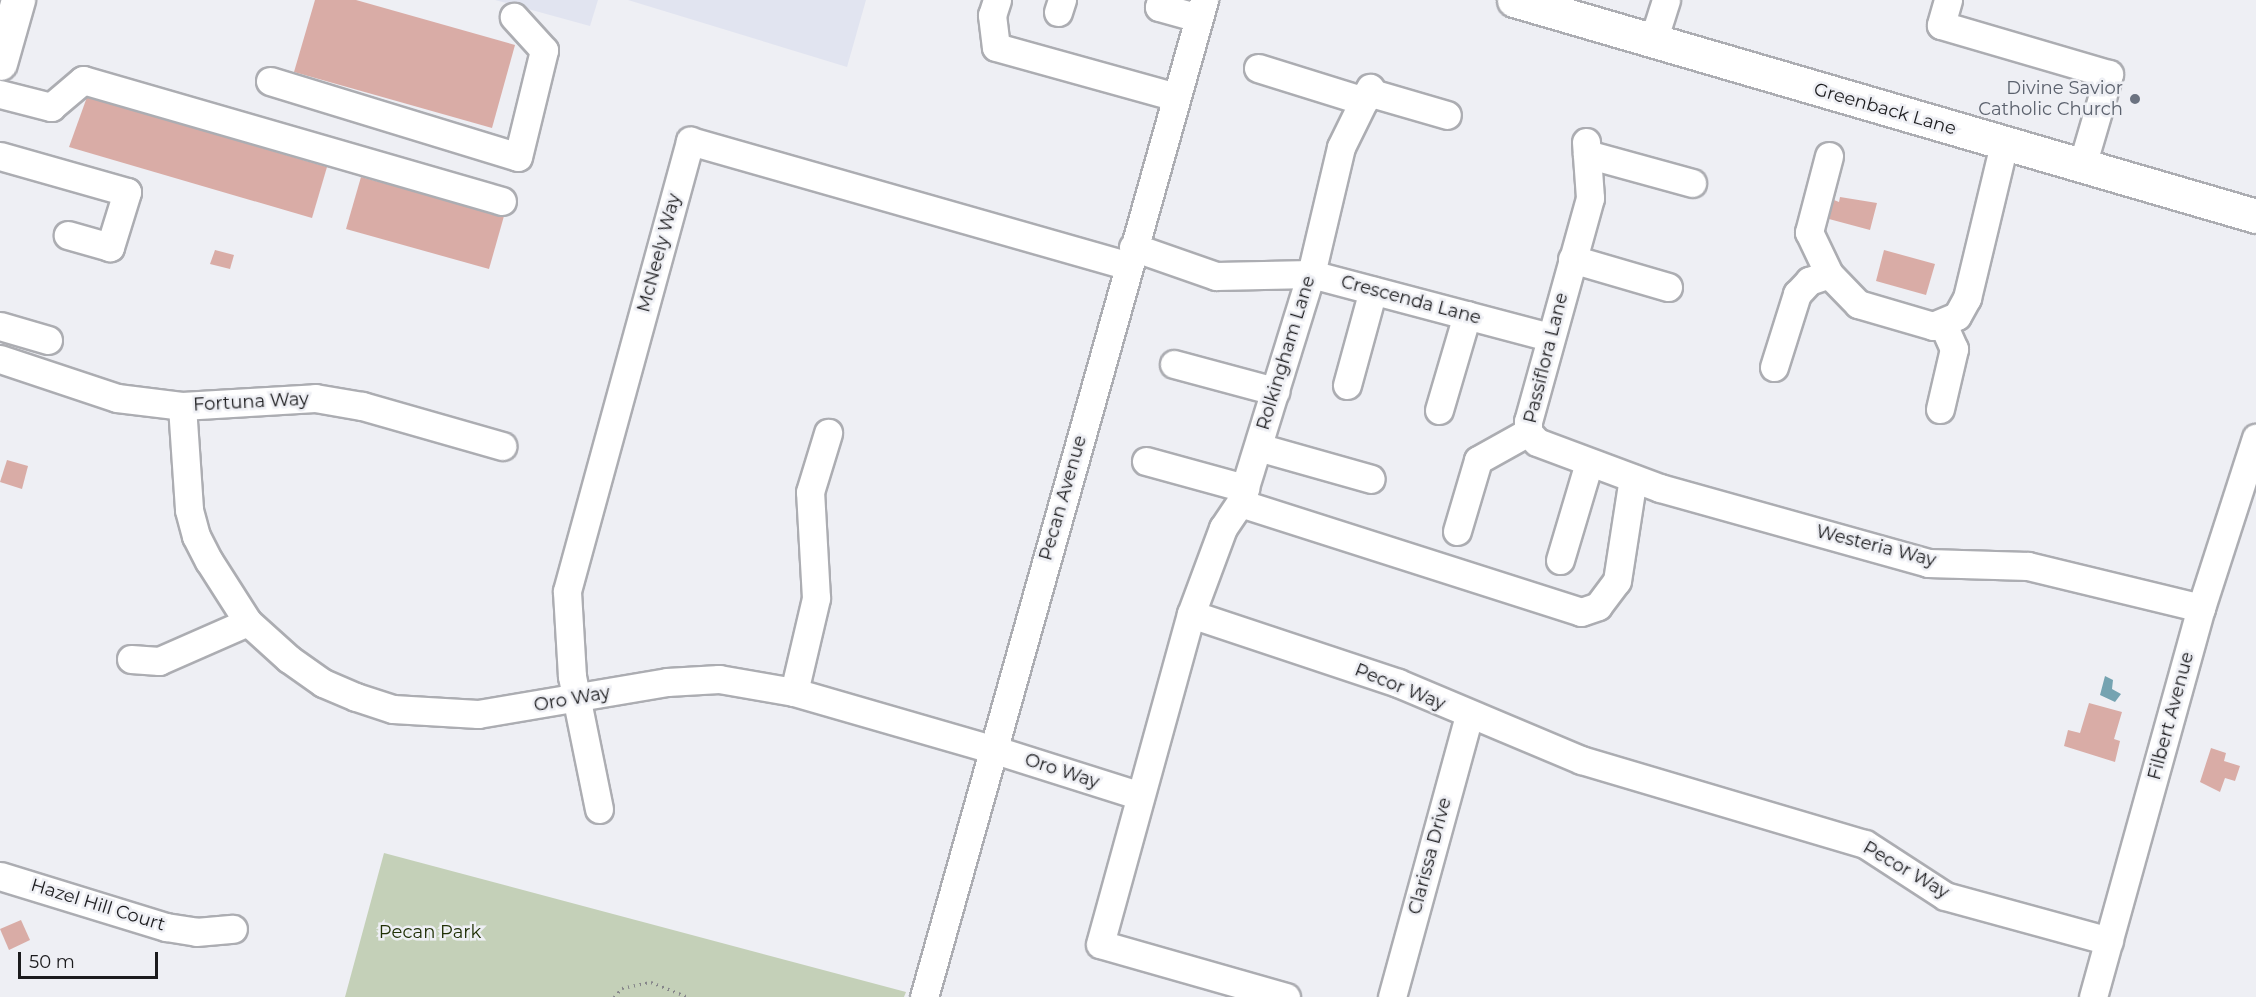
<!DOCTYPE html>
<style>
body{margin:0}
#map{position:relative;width:2256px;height:997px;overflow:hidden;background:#eeeff4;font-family:Montserrat,sans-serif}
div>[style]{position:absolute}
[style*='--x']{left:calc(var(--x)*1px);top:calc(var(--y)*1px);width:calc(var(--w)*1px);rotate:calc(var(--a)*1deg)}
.built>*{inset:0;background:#e1e4f0}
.green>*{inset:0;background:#c4d0b8}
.water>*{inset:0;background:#75a3b1}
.building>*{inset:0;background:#d9aca6}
.path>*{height:3px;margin-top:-1.5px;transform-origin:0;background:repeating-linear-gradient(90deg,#86868a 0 1.5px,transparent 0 6px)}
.roads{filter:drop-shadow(2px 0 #acadb2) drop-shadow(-2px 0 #acadb2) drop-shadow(0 2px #acadb2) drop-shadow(0 -2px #acadb2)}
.minor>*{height:27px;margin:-13.5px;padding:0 13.5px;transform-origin:13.5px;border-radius:13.5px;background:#fff}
.major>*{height:33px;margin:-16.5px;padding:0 16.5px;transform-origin:16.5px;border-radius:16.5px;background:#fff}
.dots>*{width:16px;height:16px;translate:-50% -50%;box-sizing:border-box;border:3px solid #eeeff4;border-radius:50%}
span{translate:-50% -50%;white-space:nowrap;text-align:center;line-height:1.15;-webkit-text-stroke:5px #eeeff4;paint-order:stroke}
.worship-label{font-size:18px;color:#5b616d}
.right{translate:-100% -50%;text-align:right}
.street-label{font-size:18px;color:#1b1b1d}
.park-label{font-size:18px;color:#203006}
.scale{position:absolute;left:18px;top:952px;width:140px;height:27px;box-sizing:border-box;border:3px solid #1b1b1d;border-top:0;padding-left:8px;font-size:18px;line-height:21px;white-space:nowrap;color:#1b1b1d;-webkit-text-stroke:4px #eeeff4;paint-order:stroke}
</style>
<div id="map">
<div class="built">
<i style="clip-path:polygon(495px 0,598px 0,590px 26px)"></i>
<i style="clip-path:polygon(628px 0,866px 0,847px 67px)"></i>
</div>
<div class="green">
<i style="clip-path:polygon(384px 853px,906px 992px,904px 997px,345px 997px)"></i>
</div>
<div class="water">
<i style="clip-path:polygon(2105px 676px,2113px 680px,2112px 689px,2121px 694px,2115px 702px,2100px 695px)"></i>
</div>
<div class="building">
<i style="clip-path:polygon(315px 0,356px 0,515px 45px,492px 128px,294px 72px)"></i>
<i style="clip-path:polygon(87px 97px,327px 167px,312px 218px,69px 147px)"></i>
<i style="clip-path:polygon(361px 177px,504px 216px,489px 269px,346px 229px)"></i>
<i style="clip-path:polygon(1840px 197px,1877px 203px,1870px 230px,1829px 219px,1834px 200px,1839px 202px)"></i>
<i style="clip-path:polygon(215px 250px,234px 255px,230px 269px,210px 264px)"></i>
<i style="clip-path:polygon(1884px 250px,1935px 264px,1926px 295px,1876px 281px)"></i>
<i style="clip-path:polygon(7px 460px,28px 466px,22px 489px,0 482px)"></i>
<i style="clip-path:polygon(2089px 703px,2122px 712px,2114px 739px,2120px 741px,2115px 762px,2064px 746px,2068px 730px,2080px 733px)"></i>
<i style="clip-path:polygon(2211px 748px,2226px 753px,2224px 761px,2240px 766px,2235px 781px,2225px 778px,2220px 792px,2200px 782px)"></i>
<i style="clip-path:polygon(21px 920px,30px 940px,9px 950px,0 929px)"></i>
</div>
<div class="path">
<i style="--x:614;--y:997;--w:12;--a:-48"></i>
<i style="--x:622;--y:988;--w:30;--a:-12"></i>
<i style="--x:651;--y:982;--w:40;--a:22"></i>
</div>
<div class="roads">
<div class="minor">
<i style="--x:997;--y:0;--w:16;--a:108"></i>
<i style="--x:992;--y:15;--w:32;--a:83"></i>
<i style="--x:996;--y:47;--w:187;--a:15.5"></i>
<i style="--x:1161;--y:0;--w:7;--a:106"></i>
<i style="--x:1159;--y:7;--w:41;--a:15.4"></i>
<i style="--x:1948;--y:0;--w:26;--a:106"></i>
<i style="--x:1941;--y:25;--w:175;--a:16.3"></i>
<i style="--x:2109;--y:74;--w:96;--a:106.4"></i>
<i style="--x:1058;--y:12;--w:13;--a:-72"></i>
<i style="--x:1653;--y:41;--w:43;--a:-72.4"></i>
<i style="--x:1258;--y:68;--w:111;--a:17.3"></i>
<i style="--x:270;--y:81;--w:259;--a:17"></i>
<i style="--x:518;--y:157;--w:110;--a:-76.3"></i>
<i style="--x:544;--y:50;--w:45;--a:-132.3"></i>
<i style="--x:1368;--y:92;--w:82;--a:16.2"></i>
<i style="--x:0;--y:94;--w:53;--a:14.3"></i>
<i style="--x:51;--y:107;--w:42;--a:-40.2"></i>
<i style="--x:83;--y:80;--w:436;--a:16.1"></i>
<i style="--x:1586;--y:142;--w:56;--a:85.9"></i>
<i style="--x:1590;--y:198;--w:231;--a:105.5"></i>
<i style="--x:1528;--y:421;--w:11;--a:90"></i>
<i style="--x:1528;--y:432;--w:13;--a:48"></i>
<i style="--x:1537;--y:442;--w:131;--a:20.5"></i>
<i style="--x:1660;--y:488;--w:278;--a:15.6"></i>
<i style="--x:1928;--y:563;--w:100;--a:1.7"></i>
<i style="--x:2028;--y:566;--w:178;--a:13.6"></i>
<i style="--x:1587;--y:154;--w:109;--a:15.4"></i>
<i style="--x:0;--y:156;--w:132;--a:15.8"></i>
<i style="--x:127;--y:192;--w:58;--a:107.2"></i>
<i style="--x:110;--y:247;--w:44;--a:-164.1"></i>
<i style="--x:1829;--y:156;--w:79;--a:104.7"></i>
<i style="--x:1809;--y:232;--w:47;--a:64.5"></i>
<i style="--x:1829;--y:274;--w:42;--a:46"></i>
<i style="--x:1858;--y:304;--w:78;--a:16.3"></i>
<i style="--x:1933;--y:326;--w:26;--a:-23"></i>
<i style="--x:1957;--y:316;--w:21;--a:-61"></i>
<i style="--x:1967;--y:298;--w:158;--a:-76.5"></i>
<i style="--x:1133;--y:247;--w:88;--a:19.3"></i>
<i style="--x:1216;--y:276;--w:95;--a:-1.2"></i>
<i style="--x:1311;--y:274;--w:246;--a:14.8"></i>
<i style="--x:1572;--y:259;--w:100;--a:16.3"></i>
<i style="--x:0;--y:326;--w:50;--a:16.3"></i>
<i style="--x:0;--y:359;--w:123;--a:18.4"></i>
<i style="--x:117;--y:398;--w:65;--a:7"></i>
<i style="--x:182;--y:406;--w:133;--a:-3.4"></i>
<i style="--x:315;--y:398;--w:48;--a:9.7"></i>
<i style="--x:362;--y:406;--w:146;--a:15.9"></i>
<i style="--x:1174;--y:364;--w:105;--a:15"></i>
<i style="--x:1774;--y:367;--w:77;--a:-72.5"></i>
<i style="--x:1797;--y:294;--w:18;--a:-47"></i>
<i style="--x:1809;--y:281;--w:21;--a:-19"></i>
<i style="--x:1347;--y:385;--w:98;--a:-74.7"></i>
<i style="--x:182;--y:406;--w:104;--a:86.1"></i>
<i style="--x:189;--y:510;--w:27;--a:75"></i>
<i style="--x:196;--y:536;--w:28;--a:63"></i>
<i style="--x:209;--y:561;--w:72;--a:57.4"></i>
<i style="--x:248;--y:622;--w:55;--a:42.1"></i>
<i style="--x:289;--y:659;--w:42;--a:35.2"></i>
<i style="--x:323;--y:683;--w:36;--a:23"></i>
<i style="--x:356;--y:697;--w:39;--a:18"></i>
<i style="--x:393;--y:709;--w:85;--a:3.4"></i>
<i style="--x:478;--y:714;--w:192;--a:-9.6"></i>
<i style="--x:667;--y:682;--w:52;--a:-3.3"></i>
<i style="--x:719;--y:679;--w:76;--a:9.8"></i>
<i style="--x:794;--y:692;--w:206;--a:16.1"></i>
<i style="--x:992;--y:749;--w:153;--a:17.5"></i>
<i style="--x:1940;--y:409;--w:62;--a:-76.9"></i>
<i style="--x:1954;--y:349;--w:27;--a:-114"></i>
<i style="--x:1439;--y:410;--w:99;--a:-73.6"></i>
<i style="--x:1258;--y:447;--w:117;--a:15.8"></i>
<i style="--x:1146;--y:461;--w:103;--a:15.3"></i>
<i style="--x:1240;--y:503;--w:358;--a:17.7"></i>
<i style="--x:1581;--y:612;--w:18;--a:-19"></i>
<i style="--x:1598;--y:606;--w:31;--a:-53"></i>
<i style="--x:1617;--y:581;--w:104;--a:-81.2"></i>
<i style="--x:1457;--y:531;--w:74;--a:-73.5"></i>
<i style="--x:1478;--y:460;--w:57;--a:-29.2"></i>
<i style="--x:1560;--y:560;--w:101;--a:-73.4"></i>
<i style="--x:1191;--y:614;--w:92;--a:-69.6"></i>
<i style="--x:1223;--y:528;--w:30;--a:-56"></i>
<i style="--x:1240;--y:503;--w:240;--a:-72.8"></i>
<i style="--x:1311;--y:274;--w:130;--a:-76.7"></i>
<i style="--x:1341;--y:147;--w:66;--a:-63.8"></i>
<i style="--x:131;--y:659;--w:28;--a:4"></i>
<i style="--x:159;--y:661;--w:97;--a:-23.7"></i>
<i style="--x:794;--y:692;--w:97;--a:-76.8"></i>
<i style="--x:816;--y:598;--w:106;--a:-93.2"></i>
<i style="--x:810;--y:492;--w:62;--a:-73"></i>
<i style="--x:599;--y:809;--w:136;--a:-101.5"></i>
<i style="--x:572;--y:676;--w:85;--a:-93.4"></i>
<i style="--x:567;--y:591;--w:467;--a:-74.7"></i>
<i style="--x:690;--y:141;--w:455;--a:15.9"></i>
<i style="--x:0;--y:876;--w:174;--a:17.1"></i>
<i style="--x:166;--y:927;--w:30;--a:9"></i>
<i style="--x:196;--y:932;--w:37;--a:-5"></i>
<i style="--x:924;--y:997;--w:1036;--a:-74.31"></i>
<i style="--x:1286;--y:997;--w:193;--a:-164.1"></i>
<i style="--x:1100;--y:944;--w:342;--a:-74.6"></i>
<i style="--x:1191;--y:614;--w:218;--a:18.4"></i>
<i style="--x:1398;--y:683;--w:199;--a:22.8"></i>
<i style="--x:1581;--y:760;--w:296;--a:16.5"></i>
<i style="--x:1865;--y:844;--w:95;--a:33"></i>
<i style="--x:1945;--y:896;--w:170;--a:15.3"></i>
<i style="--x:1392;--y:997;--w:291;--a:-74.7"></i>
<i style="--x:2093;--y:997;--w:404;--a:-74.5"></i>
<i style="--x:2201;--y:608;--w:179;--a:-72.1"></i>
</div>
<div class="major">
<i style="--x:1514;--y:0;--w:773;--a:16.23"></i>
<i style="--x:0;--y:63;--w:66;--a:-74.1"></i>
</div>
</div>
<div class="dots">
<i style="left:2135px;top:99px;background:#6b7280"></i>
</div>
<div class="worship-label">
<span class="right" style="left:2123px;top:99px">Divine Savior<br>Catholic Church</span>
</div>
<div class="street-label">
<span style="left:1885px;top:109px;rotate:16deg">Greenback Lane</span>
<span style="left:659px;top:253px;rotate:-75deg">McNeely Way</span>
<span style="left:1411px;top:300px;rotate:15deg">Crescenda Lane</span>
<span style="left:1286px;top:353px;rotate:-73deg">Rolkingham Lane</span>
<span style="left:1546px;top:358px;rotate:-76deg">Passiflora Lane</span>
<span style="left:251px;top:402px;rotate:-3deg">Fortuna Way</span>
<span style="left:1063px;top:498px;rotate:-74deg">Pecan Avenue</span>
<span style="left:1876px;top:546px;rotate:14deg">Westeria Way</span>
<span style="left:1400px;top:687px;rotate:22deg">Pecor Way</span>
<span style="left:572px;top:699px;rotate:-10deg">Oro Way</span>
<span style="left:2171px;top:716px;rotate:-75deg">Filbert Avenue</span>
<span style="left:1062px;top:771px;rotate:18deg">Oro Way</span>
<span style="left:1430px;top:856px;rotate:-75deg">Clarissa Drive</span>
<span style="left:1906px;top:870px;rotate:30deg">Pecor Way</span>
<span style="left:98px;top:905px;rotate:17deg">Hazel Hill Court</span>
</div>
<div class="park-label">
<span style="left:430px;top:932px">Pecan Park</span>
</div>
<div class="scale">50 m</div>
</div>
